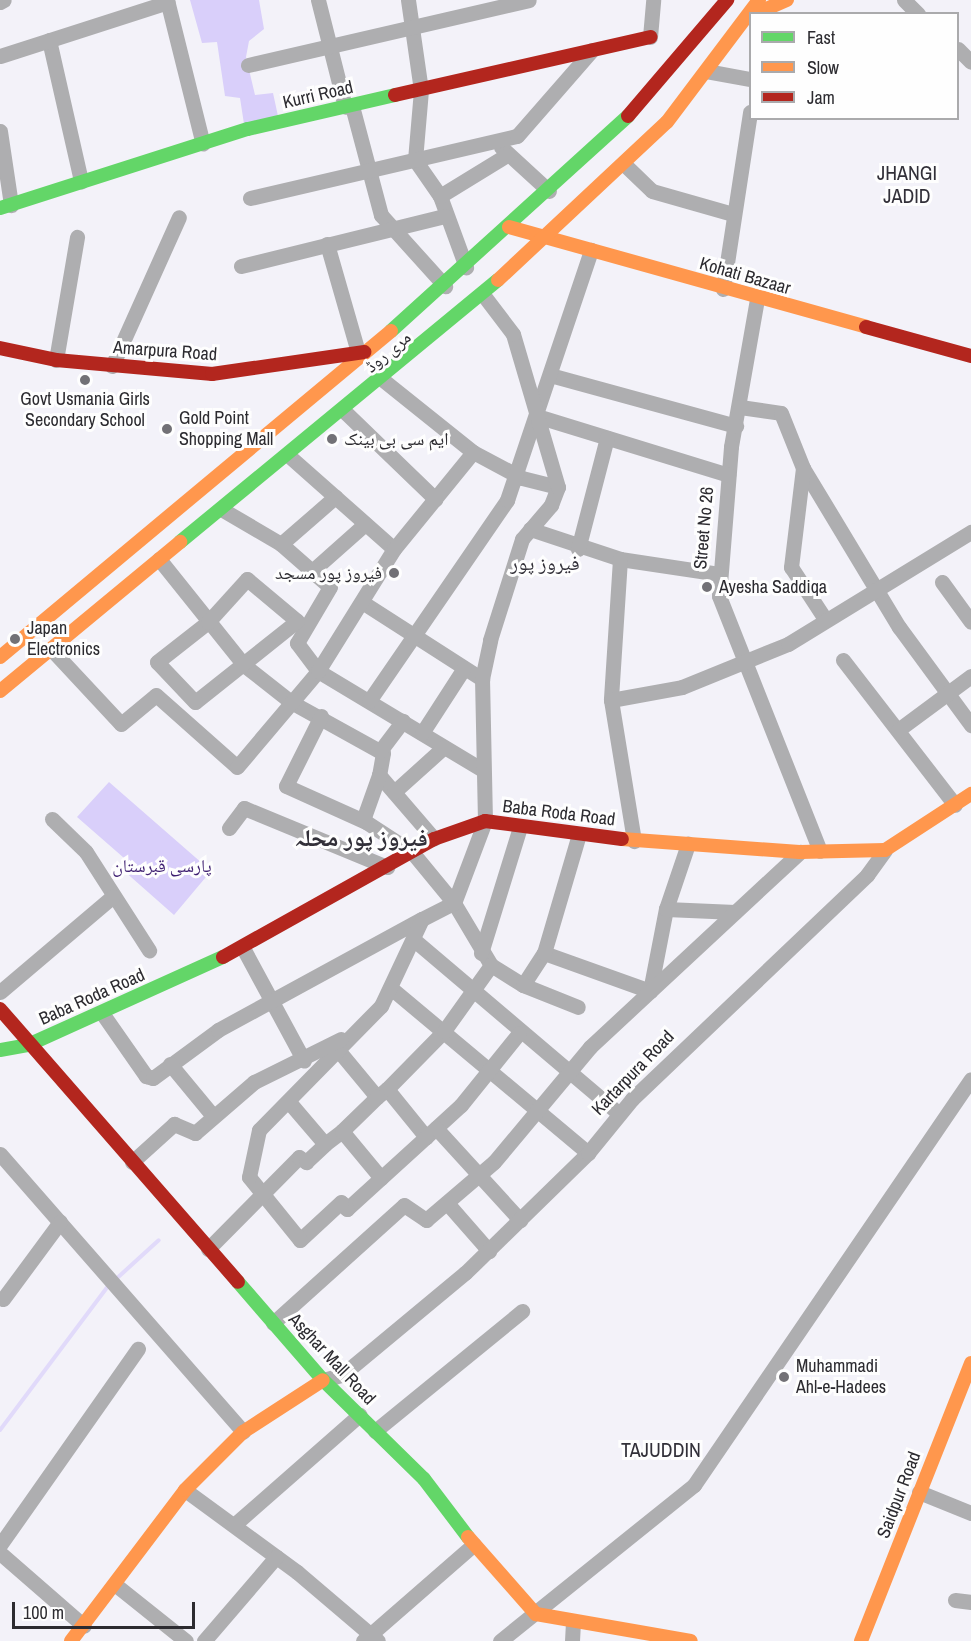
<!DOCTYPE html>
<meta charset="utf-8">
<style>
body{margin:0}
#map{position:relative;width:971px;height:1641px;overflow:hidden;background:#f3f2f9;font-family:"Archivo Narrow","Noto Naskh Arabic",sans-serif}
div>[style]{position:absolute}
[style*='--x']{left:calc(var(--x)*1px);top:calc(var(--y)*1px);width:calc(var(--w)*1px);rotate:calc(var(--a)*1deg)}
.green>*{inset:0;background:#d9cffa}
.stream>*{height:4px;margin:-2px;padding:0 2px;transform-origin:2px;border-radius:2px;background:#e1dafa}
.street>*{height:15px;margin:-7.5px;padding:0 7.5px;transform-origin:7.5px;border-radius:7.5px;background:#aeaeb0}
.fast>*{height:14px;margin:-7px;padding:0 7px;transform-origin:7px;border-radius:7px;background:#63d668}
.slow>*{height:14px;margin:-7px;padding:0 7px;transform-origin:7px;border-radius:7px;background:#ff974d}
.jam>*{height:14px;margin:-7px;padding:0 7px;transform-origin:7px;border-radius:7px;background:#b3261e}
.dots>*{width:16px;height:16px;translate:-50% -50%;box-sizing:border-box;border:3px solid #fefefe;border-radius:50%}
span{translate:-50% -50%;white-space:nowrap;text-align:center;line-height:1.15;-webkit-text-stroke:6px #fefefe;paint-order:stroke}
.street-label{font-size:18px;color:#2c2b30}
.poi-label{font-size:18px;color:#2c2b30}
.left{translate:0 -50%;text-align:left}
.right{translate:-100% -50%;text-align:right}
.park-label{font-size:18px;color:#3e1f71}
.neighbourhood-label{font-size:20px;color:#323039}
.district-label{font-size:24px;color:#323039;font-weight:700}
.legend{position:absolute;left:749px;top:12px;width:210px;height:108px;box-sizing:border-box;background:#fefefe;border:2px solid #aaaaac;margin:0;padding:8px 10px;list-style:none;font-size:18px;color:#2c2b30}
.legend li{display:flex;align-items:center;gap:12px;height:30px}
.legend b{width:30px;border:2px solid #aaaaac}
.scale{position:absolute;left:12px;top:1602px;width:183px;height:27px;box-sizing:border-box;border:3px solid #2c2b30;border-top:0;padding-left:8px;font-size:18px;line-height:21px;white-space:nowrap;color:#2c2b30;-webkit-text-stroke:4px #fefefe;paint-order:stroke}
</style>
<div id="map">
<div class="green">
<i style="clip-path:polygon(190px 0,259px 0,264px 29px,249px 41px,246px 57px,255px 95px,273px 93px,278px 116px,244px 124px,240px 98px,225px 96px,217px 42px,202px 43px)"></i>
<i style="clip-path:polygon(109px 782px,211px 871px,174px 915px,123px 870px,124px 858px,77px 817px)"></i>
</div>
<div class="stream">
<i style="--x:115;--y:1280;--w:59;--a:-42.3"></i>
<i style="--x:0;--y:1430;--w:181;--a:-53.1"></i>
</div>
<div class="street">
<i style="--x:167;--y:0;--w:148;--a:76"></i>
<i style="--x:318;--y:0;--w:110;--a:75.8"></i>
<i style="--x:408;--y:0;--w:91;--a:81.8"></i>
<i style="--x:421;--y:90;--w:70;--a:94.9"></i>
<i style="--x:415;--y:160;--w:44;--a:55.2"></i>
<i style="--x:440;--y:196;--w:76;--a:69.9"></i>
<i style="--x:904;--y:0;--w:20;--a:45"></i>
<i style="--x:0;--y:2;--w:4;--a:-27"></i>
<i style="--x:650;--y:37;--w:37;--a:-85"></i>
<i style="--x:49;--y:40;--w:145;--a:77.2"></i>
<i style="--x:958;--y:49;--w:18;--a:45"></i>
<i style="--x:0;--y:56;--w:176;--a:-17.8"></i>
<i style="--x:248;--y:65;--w:288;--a:-13"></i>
<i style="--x:706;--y:71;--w:45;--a:10.3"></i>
<i style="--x:352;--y:106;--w:113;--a:75.1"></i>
<i style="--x:381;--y:215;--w:96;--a:48"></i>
<i style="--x:0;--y:131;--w:75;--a:81.5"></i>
<i style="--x:501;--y:147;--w:65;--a:42.5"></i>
<i style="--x:625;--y:165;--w:37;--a:44"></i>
<i style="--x:652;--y:191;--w:84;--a:15.9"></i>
<i style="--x:440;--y:196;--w:79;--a:-31.5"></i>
<i style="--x:250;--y:198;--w:274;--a:-13.1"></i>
<i style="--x:517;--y:136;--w:114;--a:-48.9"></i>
<i style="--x:327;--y:244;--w:112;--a:74"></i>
<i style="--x:241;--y:266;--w:210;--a:-13.8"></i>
<i style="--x:723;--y:289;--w:179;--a:-81.3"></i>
<i style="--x:757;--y:299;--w:150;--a:100"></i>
<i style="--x:731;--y:447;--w:149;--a:94.6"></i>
<i style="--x:719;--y:596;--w:274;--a:68.4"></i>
<i style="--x:56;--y:360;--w:125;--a:-80.3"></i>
<i style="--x:112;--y:366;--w:163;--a:-65.8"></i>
<i style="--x:550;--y:375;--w:193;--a:15.3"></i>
<i style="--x:383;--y:380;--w:115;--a:38.7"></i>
<i style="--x:473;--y:452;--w:55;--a:28"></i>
<i style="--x:522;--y:478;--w:37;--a:14"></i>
<i style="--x:740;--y:407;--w:41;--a:8.3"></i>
<i style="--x:781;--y:413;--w:59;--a:68.2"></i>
<i style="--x:803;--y:468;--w:186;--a:58.9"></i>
<i style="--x:899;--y:627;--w:122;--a:53.7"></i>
<i style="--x:344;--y:411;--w:127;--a:44"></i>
<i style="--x:540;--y:417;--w:197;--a:17.1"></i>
<i style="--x:289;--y:456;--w:140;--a:41.5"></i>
<i style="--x:803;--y:468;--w:100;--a:96.9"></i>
<i style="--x:791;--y:567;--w:62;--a:56.8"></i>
<i style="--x:223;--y:510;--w:67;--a:30.4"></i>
<i style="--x:281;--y:544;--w:65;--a:41.3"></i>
<i style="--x:330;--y:587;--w:65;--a:120.5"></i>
<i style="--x:297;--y:643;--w:35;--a:53"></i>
<i style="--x:318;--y:671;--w:190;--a:31"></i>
<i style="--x:530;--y:529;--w:95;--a:18.4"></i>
<i style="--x:620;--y:559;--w:100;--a:8.6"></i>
<i style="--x:281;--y:544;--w:72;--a:-41"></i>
<i style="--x:578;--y:549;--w:115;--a:-75.4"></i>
<i style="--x:159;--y:559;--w:136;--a:51.3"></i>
<i style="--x:244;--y:665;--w:60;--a:38.2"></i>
<i style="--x:291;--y:702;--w:105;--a:29"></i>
<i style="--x:383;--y:753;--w:22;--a:100"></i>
<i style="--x:379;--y:775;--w:84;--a:49.3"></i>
<i style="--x:620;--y:559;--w:141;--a:93.7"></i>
<i style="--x:611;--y:700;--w:143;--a:80.7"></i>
<i style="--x:312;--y:571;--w:71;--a:-41.6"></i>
<i style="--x:247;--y:579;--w:65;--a:40"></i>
<i style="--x:297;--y:621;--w:130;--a:141.5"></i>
<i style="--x:195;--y:702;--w:55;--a:-133.5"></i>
<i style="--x:157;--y:662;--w:65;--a:-38.1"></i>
<i style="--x:208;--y:622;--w:58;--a:-47.8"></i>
<i style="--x:942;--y:582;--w:49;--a:54.1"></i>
<i style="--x:362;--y:602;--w:143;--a:32.7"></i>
<i style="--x:52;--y:650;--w:101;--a:47"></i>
<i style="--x:121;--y:724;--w:45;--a:-39.6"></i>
<i style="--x:156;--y:695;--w:108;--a:41.6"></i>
<i style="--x:237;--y:767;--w:126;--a:-49.8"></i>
<i style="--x:318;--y:671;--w:144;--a:-58.1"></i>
<i style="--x:394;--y:549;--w:125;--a:-50.8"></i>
<i style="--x:843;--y:660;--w:183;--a:52.3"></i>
<i style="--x:611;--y:700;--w:72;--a:-10.4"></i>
<i style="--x:682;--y:687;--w:114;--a:-22.1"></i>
<i style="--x:788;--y:644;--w:215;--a:-31.5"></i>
<i style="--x:369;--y:701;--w:244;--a:-55.5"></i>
<i style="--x:507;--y:500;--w:264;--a:-71.4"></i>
<i style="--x:321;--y:716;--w:78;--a:116.6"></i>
<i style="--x:286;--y:786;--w:88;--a:24.2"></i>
<i style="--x:366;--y:822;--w:55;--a:33.1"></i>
<i style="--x:412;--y:852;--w:66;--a:50.5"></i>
<i style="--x:454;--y:903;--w:72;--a:59.2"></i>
<i style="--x:491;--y:965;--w:38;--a:32"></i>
<i style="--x:523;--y:985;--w:38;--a:-57"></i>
<i style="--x:544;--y:953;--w:113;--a:19.7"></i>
<i style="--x:650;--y:991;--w:84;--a:-79"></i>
<i style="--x:666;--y:909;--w:69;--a:-71.3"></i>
<i style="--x:898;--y:730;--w:91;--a:-36.5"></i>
<i style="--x:422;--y:733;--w:77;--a:-57.1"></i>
<i style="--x:380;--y:751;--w:38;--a:-53"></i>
<i style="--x:394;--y:792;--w:67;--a:-42"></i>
<i style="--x:52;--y:819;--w:47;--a:44.1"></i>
<i style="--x:86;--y:852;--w:117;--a:57.3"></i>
<i style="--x:363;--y:820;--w:48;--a:-70.4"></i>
<i style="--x:229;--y:828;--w:25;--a:-53"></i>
<i style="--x:244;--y:808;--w:155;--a:22.4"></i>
<i style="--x:666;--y:909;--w:69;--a:2.5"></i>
<i style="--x:413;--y:939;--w:270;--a:40.3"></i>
<i style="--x:243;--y:948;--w:128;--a:61.6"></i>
<i style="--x:481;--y:953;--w:132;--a:-72.8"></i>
<i style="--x:544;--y:953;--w:124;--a:-73.6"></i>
<i style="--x:523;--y:985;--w:59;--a:21.8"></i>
<i style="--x:392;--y:989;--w:256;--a:39.9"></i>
<i style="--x:0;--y:992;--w:148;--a:-40.3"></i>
<i style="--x:102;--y:1013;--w:77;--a:55.1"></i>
<i style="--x:146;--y:1076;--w:7;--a:16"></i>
<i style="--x:153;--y:1078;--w:81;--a:-36.4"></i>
<i style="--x:218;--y:1030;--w:232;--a:-28.6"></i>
<i style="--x:338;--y:1050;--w:61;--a:50.3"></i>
<i style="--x:377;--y:1097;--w:13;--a:-39"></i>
<i style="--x:387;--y:1089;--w:62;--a:50.9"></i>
<i style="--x:426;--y:1137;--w:47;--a:-42.4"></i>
<i style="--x:461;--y:1105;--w:92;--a:-51.1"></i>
<i style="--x:170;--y:1064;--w:67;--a:50.4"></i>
<i style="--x:387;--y:1089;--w:81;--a:-45.5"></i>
<i style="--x:444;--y:1031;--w:81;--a:-54.5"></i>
<i style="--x:289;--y:1102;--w:55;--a:49.4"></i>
<i style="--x:325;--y:1144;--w:21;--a:-37"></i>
<i style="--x:342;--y:1131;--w:61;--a:50.3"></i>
<i style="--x:436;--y:1128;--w:125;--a:47.6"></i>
<i style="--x:342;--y:1131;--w:49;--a:-44.2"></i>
<i style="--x:426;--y:1137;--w:107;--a:137.7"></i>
<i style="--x:347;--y:1209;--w:9;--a:-131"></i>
<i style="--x:341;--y:1202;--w:56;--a:137.2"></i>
<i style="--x:300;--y:1240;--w:81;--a:-129"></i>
<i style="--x:249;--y:1177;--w:48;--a:-78"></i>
<i style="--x:259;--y:1130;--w:174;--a:-45.5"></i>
<i style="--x:381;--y:1006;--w:96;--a:-64.8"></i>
<i style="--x:422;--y:919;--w:36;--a:-27"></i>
<i style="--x:454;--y:903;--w:88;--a:-69.3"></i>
<i style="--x:485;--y:821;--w:142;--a:-91.2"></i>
<i style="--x:482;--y:679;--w:40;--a:-78"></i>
<i style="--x:490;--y:640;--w:106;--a:-72.4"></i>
<i style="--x:522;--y:539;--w:45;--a:-49.5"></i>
<i style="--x:551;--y:505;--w:19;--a:-69"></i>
<i style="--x:558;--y:487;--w:159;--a:-106.4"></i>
<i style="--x:513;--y:334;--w:48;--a:-127.3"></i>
<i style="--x:0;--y:1154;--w:369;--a:48.8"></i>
<i style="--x:132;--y:1162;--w:57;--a:-42.1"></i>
<i style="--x:174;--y:1124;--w:23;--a:23"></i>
<i style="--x:195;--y:1133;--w:78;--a:-40.8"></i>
<i style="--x:254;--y:1082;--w:97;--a:-26.3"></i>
<i style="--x:447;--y:1203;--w:64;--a:48.8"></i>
<i style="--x:208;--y:1249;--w:129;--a:-45.3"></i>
<i style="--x:299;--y:1157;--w:9;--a:36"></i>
<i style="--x:306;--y:1162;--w:26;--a:-43"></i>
<i style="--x:3;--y:1299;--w:96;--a:-53.5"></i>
<i style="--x:273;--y:1323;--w:176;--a:-42"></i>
<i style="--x:404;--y:1205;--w:27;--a:34"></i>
<i style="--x:426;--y:1220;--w:89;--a:-40.5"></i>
<i style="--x:494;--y:1162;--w:150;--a:-50.1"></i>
<i style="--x:590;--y:1047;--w:287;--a:-42.9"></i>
<i style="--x:323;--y:1380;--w:20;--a:-15"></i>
<i style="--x:342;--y:1375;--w:160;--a:-39.7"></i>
<i style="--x:465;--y:1273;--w:172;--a:-44.3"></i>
<i style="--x:588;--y:1153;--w:70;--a:-50.8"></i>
<i style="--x:632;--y:1099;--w:325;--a:-43.6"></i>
<i style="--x:867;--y:875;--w:31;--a:-54"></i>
<i style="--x:375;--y:1431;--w:190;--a:-39.2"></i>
<i style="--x:185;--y:1490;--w:139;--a:36.2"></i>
<i style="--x:297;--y:1572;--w:106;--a:40.4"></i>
<i style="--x:919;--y:1492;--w:56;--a:22"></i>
<i style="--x:234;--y:1525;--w:167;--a:-41.3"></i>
<i style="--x:0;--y:1545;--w:240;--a:-54.9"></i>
<i style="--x:0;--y:1553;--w:111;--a:41"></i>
<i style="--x:117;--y:1586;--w:88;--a:38.6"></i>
<i style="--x:955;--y:1600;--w:16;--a:7"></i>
<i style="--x:204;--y:1641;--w:111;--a:-49.4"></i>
<i style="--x:363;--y:1641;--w:147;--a:-41.1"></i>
<i style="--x:500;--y:1641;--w:249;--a:-38.8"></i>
<i style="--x:694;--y:1485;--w:491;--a:-55.7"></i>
<i style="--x:572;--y:1641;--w:18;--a:-87"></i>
</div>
<div class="fast">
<i style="--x:0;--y:208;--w:260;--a:-17.7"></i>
<i style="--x:248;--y:129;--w:151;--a:-13"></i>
<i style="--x:391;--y:331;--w:320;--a:-42.2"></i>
<i style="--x:180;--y:542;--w:412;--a:-39.5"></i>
<i style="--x:0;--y:1050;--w:28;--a:-10"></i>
<i style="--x:28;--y:1045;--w:214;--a:-24.3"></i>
<i style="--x:238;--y:1282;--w:130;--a:49.1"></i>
<i style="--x:323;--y:1380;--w:141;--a:44.4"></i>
<i style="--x:424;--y:1479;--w:73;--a:52.8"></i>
</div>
<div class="slow">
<i style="--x:755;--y:14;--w:35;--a:-24"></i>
<i style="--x:509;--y:227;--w:371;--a:15.6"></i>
<i style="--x:498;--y:280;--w:231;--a:-43.1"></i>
<i style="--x:667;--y:122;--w:153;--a:-53"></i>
<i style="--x:0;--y:657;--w:509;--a:-39.82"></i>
<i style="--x:0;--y:691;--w:234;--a:-39.6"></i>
<i style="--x:622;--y:839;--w:178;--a:4.2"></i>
<i style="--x:800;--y:852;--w:85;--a:-1.3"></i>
<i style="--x:885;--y:850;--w:103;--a:-33.1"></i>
<i style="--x:468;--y:1537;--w:103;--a:48.6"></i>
<i style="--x:536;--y:1614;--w:157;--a:9.9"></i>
<i style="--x:71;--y:1641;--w:189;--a:-52.9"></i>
<i style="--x:185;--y:1490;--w:82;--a:-45"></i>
<i style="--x:243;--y:1432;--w:95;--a:-33"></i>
<i style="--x:861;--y:1641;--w:299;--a:-68.4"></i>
</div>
<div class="jam">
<i style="--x:395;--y:95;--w:262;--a:-12.8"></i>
<i style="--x:628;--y:116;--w:153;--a:-49.5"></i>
<i style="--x:866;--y:327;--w:109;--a:15.4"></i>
<i style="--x:0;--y:348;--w:57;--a:12.1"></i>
<i style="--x:56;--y:360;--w:157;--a:5.1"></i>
<i style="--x:212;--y:374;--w:154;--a:-8.2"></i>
<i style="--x:223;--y:957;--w:242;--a:-29.2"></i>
<i style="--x:434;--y:839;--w:54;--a:-19.4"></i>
<i style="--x:485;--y:821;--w:138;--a:7.5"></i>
<i style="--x:0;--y:1009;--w:362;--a:48.9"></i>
</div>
<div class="dots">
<i style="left:85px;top:380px;background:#727176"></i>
<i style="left:167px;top:429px;background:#727176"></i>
<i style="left:332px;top:439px;background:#727176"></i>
<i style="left:394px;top:573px;background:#727176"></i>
<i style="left:707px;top:587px;background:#727176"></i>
<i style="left:15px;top:639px;background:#727176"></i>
<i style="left:784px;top:1377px;background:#727176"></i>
</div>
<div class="street-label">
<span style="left:318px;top:95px;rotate:-13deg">Kurri Road</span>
<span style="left:745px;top:276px;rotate:16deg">Kohati Bazaar</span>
<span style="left:165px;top:351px;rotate:4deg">Amarpura Road</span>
<span style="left:388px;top:352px;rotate:-40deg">مری روڈ</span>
<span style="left:704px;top:528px;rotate:-85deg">Street No 26</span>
<span style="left:559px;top:813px;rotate:7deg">Baba Roda Road</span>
<span style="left:92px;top:997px;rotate:-24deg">Baba Roda Road</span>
<span style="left:633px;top:1073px;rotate:-46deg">Kartarpura Road</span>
<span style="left:332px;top:1359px;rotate:47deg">Asghar Mall Road</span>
<span style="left:899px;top:1495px;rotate:-69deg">Saidpur Road</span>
</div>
<div class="poi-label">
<span style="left:85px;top:410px">Govt Usmania Girls<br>Secondary School</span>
<span class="left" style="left:179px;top:429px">Gold Point<br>Shopping Mall</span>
<span class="left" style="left:344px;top:439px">ایم سی بی بینک</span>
<span class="right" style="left:382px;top:573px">فیروز پور مسجد</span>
<span class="left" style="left:719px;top:587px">Ayesha Saddiqa</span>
<span class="left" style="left:27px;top:639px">Japan<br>Electronics</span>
<span class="left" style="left:796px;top:1377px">Muhammadi<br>Ahl-e-Hadees</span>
</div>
<div class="park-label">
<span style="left:162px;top:866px">پارسی قبرستان</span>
</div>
<div class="neighbourhood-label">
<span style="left:907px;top:184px">JHANGI<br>JADID</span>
<span style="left:545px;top:562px">فیروز پور</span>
<span style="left:661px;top:1449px">TAJUDDIN</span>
</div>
<div class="district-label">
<span style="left:361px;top:838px">فیروز پور محلہ</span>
</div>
<ul class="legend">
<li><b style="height:8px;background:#63d668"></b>Fast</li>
<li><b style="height:8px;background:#ff974d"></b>Slow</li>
<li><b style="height:8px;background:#b3261e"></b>Jam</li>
</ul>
<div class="scale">100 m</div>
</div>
